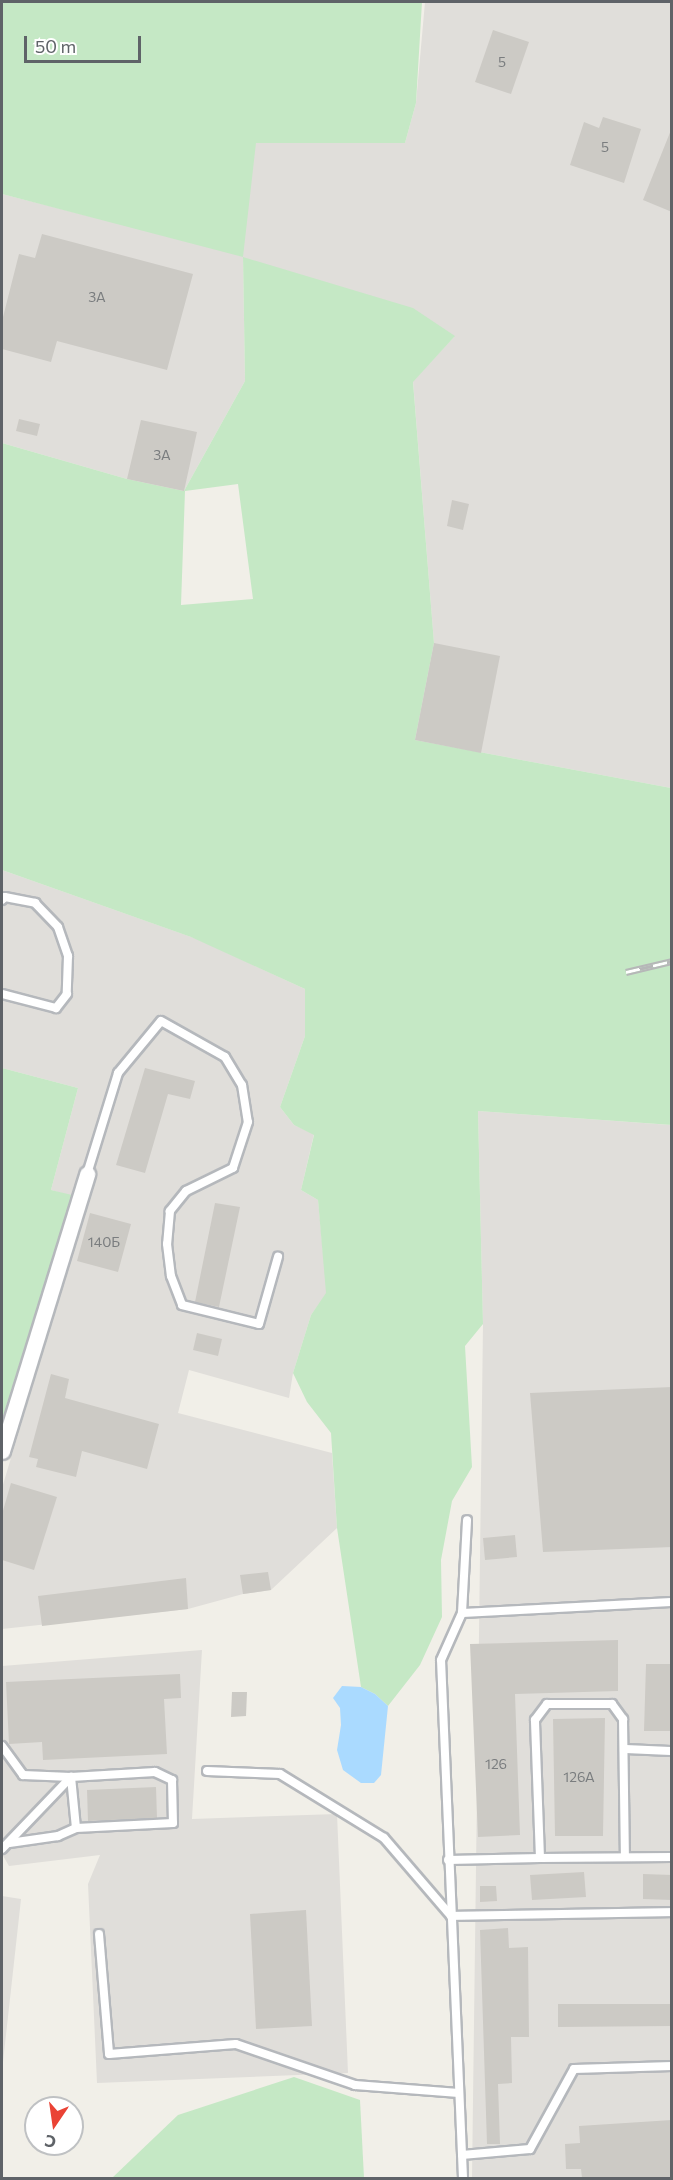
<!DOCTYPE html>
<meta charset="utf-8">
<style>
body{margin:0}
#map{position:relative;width:673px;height:2180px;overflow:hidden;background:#f1efe8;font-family:Commissioner,sans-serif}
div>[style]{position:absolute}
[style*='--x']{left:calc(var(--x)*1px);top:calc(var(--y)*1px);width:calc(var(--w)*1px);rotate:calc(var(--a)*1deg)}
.industrial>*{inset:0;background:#e0deda}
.green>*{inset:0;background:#c5e8c5}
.water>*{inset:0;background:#aadaff}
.building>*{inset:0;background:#cccac5}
.roads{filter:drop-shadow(2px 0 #b5b8bc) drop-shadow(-2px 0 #b5b8bc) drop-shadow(0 2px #b5b8bc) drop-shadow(0 -2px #b5b8bc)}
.lane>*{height:8px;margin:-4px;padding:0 4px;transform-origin:4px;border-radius:4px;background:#fff}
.street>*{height:15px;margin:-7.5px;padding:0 7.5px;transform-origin:7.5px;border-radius:7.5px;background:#fff}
.rail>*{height:7px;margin-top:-3.5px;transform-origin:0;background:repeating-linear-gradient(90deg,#fff 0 14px,#b6b7b8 0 28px);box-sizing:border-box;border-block:2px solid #b6b7b8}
span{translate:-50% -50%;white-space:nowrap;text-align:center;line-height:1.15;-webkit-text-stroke:4.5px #fff;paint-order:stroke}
.number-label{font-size:14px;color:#7a7d7f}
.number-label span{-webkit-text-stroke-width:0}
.frame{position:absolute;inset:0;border:3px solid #5f6368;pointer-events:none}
.north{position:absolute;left:24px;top:2096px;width:60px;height:60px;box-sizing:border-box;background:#fff;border:2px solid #bfc1c3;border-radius:50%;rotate:193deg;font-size:16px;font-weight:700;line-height:24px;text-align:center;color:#5f6368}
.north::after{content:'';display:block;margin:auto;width:21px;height:27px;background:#ea4335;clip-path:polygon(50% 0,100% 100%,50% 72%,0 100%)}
.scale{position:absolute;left:24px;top:36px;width:117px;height:27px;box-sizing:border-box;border:3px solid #5f6368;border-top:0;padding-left:8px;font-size:18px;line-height:21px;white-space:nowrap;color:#5f6368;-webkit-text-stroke:4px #fff;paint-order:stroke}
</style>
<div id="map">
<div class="industrial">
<i style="clip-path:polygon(425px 2px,671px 2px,671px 788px,415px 740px,434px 643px,413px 381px,454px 337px,243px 258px,245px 381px,184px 491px,127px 479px,2px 443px,2px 194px,132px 227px,256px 143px,405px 143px,416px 103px)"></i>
<i style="clip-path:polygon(2px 870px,197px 939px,305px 989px,305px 1036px,280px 1107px,294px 1125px,314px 1134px,301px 1190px,318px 1200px,327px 1293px,311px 1315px,293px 1373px,289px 1398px,189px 1370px,178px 1413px,332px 1453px,337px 1528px,271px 1590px,243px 1594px,188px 1609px,2px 1629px,2px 1488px,88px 1201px,51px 1190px,78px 1088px,2px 1068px)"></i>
<i style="clip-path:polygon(478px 1111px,671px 1125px,671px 2178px,472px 2178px,483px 1324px)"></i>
<i style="clip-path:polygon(202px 1650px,192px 1819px,337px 1814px,348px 2073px,97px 2083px,88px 1884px,100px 1855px,9px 1866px,2px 1854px,2px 1666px)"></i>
<i style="clip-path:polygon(2px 1896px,21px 1899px,2px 2071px)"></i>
</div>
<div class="green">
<i style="clip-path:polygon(evenodd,2px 2px,422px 2px,416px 103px,405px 143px,256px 143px,243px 257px,413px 308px,455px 336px,413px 382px,434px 643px,415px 740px,671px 788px,672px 1125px,478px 1111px,483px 1324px,465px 1346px,472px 1467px,452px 1501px,441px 1560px,442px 1617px,420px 1665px,388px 1706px,375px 1694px,361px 1687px,337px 1528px,331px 1433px,307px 1402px,293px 1373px,311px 1315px,326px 1293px,318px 1200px,301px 1190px,314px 1135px,294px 1125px,280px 1107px,305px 1036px,305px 989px,191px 937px,2px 870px,2px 443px,127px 479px,184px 491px,245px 381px,243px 257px,2px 194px,2px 2px,238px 484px,253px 599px,181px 605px,185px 491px,238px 484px)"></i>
<i style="clip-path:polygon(2px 1068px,78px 1088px,51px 1190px,72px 1195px,2px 1420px)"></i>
<i style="clip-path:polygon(294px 2077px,360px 2100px,364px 2178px,112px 2178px,178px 2115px)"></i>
</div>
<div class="water">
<i style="clip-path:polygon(342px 1686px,361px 1687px,375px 1694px,388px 1706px,381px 1775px,374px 1783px,361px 1783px,343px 1770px,337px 1750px,341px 1725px,340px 1708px,333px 1698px)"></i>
</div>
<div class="building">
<i style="clip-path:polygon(493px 30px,529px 42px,511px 94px,475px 82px)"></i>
<i style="clip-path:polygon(603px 117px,641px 129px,624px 183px,570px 165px,584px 122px,599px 128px)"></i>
<i style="clip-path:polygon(671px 130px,672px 130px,672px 212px,643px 200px)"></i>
<i style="clip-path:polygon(42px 234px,193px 274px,167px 370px,57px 341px,51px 362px,2px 349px,2px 321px,19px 254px,35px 258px)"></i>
<i style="clip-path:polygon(19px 419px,40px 424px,37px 436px,16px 431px)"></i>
<i style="clip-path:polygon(141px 420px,197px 432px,184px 491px,127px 479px)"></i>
<i style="clip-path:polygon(452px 500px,469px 504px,463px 530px,447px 526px)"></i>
<i style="clip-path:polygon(434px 643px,500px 656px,481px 753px,415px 740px)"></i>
<i style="clip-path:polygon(145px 1068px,195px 1081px,190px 1099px,168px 1094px,145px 1173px,116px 1165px)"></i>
<i style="clip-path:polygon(215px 1203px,240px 1207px,219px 1307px,195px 1302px)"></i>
<i style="clip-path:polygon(90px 1213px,131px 1224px,118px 1272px,77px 1261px)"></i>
<i style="clip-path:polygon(197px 1333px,222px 1339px,218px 1356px,193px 1350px)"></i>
<i style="clip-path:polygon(51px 1374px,69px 1379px,65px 1398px,159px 1424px,147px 1469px,82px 1451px,76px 1477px,36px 1467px,38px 1459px,29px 1457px)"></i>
<i style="clip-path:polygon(672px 1387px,672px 1547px,543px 1552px,530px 1393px)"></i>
<i style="clip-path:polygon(11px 1483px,57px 1497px,34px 1570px,2px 1560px,2px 1514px)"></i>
<i style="clip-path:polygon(515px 1535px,517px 1557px,485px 1560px,483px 1538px)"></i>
<i style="clip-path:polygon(268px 1572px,271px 1590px,243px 1594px,240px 1575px)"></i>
<i style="clip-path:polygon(186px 1578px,188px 1609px,42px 1626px,38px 1596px)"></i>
<i style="clip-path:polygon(618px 1640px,618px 1691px,515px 1694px,520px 1835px,478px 1837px,470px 1644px)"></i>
<i style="clip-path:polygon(646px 1664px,672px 1664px,672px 1731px,644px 1731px)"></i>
<i style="clip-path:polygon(180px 1674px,181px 1698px,164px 1699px,167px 1754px,43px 1760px,42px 1742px,9px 1744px,6px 1682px)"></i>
<i style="clip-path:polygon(232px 1692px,247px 1692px,246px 1716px,231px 1717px)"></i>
<i style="clip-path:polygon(605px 1718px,603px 1836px,555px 1836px,553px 1719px)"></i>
<i style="clip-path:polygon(156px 1787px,157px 1818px,88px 1821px,87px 1790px)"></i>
<i style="clip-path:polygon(584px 1872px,586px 1897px,532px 1900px,530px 1875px)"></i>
<i style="clip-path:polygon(643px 1874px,672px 1875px,672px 1900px,643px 1899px)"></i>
<i style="clip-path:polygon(480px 1886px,496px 1886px,497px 1901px,480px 1902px)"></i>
<i style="clip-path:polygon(306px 1910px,312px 2026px,256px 2029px,250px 1914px)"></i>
<i style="clip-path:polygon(508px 1928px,509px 1948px,528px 1947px,529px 2037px,511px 2037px,512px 2083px,498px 2084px,500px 2144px,487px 2144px,480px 1930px)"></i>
<i style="clip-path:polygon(558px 2004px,672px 2004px,672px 2026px,558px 2027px)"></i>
<i style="clip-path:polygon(672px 2120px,672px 2178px,582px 2178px,581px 2169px,566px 2169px,565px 2144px,580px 2143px,579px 2126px)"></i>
</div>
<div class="roads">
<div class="lane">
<i style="--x:2;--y:900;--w:4;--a:-45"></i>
<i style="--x:5;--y:897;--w:31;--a:11"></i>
<i style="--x:35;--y:903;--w:33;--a:46"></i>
<i style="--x:58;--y:927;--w:31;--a:71"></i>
<i style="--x:68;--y:956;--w:38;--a:92"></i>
<i style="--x:67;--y:994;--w:18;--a:128"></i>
<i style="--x:56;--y:1008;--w:56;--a:-165.5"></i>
<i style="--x:87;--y:1174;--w:106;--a:-72.9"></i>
<i style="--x:118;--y:1073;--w:67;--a:-50.4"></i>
<i style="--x:161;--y:1021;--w:73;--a:29.4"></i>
<i style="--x:225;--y:1057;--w:33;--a:59"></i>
<i style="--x:242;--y:1085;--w:37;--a:81"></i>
<i style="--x:248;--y:1122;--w:48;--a:108.1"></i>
<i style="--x:233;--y:1168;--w:52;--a:153.9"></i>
<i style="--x:186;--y:1191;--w:26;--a:129"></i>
<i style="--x:170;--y:1211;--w:33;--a:95"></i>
<i style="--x:167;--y:1244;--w:32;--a:83"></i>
<i style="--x:171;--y:1276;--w:31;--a:69"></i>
<i style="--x:182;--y:1305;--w:79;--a:13.9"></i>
<i style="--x:259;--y:1324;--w:70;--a:-74.2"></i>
<i style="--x:462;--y:1613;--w:210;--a:-3"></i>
<i style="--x:2;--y:1746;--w:36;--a:54"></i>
<i style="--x:23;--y:1775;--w:48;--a:2.4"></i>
<i style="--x:71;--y:1777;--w:51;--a:84.4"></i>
<i style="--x:624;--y:1749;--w:48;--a:2.4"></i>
<i style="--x:207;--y:1771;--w:73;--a:2.4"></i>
<i style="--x:280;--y:1774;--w:122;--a:31.6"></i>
<i style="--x:384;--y:1838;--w:103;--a:49.3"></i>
<i style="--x:451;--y:1916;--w:221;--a:-1"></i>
<i style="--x:2;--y:1849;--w:100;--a:-46.2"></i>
<i style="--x:71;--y:1777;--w:84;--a:-3.4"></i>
<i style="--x:155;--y:1772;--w:19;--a:25"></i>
<i style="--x:172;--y:1780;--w:43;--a:88.7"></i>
<i style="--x:173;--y:1823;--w:97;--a:177"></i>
<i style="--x:76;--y:1828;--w:20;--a:156"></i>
<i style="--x:58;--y:1836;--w:49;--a:171.7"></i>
<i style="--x:540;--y:1858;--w:132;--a:-0.4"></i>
<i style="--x:448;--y:1860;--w:92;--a:-1.2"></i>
<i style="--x:540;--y:1858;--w:138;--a:-92.1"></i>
<i style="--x:535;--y:1720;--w:20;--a:-53"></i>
<i style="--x:547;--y:1704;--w:65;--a:0"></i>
<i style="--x:612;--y:1704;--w:19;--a:54"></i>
<i style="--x:623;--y:1719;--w:138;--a:89.2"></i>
<i style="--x:99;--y:1934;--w:120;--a:85.2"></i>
<i style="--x:109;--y:2054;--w:127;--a:-4.5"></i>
<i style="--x:236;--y:2044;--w:126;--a:19"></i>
<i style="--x:355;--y:2085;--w:104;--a:4.4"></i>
<i style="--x:462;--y:2155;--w:68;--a:-5"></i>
<i style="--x:530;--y:2149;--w:91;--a:-61.2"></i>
<i style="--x:574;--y:2069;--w:98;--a:-1.8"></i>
<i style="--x:463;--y:2178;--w:518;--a:-92.43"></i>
<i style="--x:441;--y:1660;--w:51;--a:-65.9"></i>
<i style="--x:462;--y:1613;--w:93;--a:-86.9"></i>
</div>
<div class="street">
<i style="--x:2;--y:1451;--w:290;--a:-72.9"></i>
</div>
</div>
<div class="rail">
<i style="--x:626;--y:972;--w:47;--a:-13.4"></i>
</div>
<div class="number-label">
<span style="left:502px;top:62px">5</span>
<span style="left:605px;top:147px">5</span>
<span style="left:97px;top:297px">3А</span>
<span style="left:162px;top:455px">3А</span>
<span style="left:104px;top:1242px">140Б</span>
<span style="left:496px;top:1764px">126</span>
<span style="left:579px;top:1777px">126А</span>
</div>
<div class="frame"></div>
<div class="north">С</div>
<div class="scale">50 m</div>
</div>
